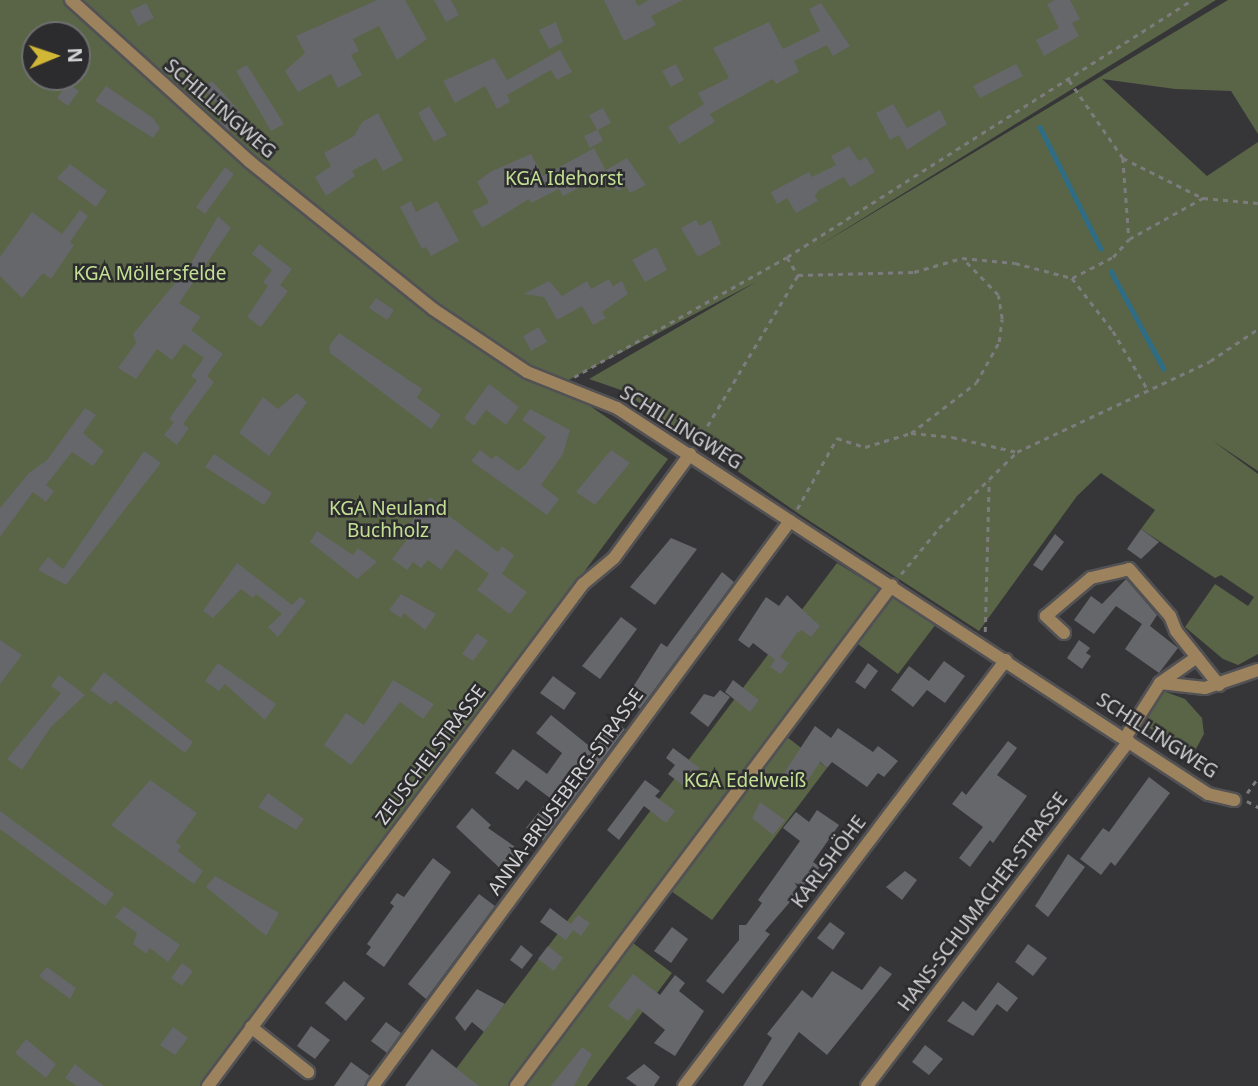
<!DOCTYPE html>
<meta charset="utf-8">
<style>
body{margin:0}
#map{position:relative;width:1258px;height:1086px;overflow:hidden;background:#363639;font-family:"Noto Sans",sans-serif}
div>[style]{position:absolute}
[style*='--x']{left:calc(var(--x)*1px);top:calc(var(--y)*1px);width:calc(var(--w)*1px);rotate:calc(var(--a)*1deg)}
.green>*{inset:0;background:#596546}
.stream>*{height:4.5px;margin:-2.25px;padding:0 2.25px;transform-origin:2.25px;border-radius:2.25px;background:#2e6d85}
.building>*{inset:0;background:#66676a}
.path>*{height:2.5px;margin-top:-1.25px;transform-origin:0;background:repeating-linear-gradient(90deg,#7c7c7e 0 5px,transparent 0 10px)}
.roads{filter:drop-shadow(2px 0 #525255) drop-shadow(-2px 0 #525255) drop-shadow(0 2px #525255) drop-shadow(0 -2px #525255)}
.minor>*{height:12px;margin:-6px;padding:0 6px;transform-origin:6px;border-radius:6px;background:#9d825e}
span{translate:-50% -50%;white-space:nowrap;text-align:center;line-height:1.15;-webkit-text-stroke:5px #2c2c2f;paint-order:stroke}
.street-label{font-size:19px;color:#d3d3d5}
.park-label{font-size:19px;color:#c4e094}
.north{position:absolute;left:21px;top:21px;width:70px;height:70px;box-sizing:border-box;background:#2c2c2f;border:2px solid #6f6f71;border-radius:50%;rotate:88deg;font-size:19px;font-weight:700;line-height:28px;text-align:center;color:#d3d3d5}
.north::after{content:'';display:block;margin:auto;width:24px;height:32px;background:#d2b736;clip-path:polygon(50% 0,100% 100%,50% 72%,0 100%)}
</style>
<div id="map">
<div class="green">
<i style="clip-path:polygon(evenodd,0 0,1216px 0,815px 248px,1228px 0,1258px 0,1258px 134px,1231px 91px,1175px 89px,1102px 79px,1207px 176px,1258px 142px,1258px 471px,1213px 441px,1258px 474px,1258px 654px,1238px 665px,1223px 659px,1185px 627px,1215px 584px,1248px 606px,1254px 597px,1221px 575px,1215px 578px,1141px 529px,1155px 510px,1101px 473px,1077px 496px,979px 631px,799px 514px,621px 390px,589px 379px,756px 282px,559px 385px,668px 459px,202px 1086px,0 1086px,0 0,35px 35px,77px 35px,77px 77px,35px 77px,35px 35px)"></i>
<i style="clip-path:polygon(837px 563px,936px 624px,898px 674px,858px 644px,787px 737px,827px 768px,712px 920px,671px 891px,633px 943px,672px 973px,587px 1086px,443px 1086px)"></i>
<i style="clip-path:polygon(1163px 691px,1185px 699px,1202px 718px,1204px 734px,1191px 758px,1141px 722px)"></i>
</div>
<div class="stream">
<i style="--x:1040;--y:127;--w:136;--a:63.4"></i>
<i style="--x:1111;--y:271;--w:111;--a:61.6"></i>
</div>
<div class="building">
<i style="clip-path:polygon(377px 0,405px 0,427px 39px,397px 60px,379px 26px,353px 39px,359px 51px,351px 55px,362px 75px,338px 88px,331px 74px,298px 92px,285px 71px,305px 53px,296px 36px)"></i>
<i style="clip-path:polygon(434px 0,451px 0,459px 15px,446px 22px)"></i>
<i style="clip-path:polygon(604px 0,635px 0,638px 6px,649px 0,683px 0,651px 16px,656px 25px,624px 41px)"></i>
<i style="clip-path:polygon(1055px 0,1070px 0,1080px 19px,1072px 23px,1079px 36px,1044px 56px,1036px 40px,1059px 28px,1047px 4px)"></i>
<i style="clip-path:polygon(146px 3px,154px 18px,138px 26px,130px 11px)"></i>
<i style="clip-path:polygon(821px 3px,850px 46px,833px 56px,827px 45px,794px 61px,799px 72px,776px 84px,773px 79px,710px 114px,715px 122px,679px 144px,668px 127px,704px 104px,698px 93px,729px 78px,713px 48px,769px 22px,783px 49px,820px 31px,809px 9px)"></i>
<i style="clip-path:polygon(556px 22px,563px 42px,549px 49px,539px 30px)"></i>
<i style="clip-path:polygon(560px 50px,572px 72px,557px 80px,551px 70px,507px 95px,510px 102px,497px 109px,485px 86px,455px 103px,443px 81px,494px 58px,507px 80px)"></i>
<i style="clip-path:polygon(676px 64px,684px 80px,671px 87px,662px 71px)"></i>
<i style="clip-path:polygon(1016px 64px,1023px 76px,980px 98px,973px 86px)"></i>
<i style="clip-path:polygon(247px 65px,284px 124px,271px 131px,236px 71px)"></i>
<i style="clip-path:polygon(212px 81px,245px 117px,229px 131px,219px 122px,227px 115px,203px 88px)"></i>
<i style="clip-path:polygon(68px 83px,79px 91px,68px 106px,57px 98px)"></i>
<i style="clip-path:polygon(106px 86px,153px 118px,160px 128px,153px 138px,95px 101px)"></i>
<i style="clip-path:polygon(893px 104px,907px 128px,940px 110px,947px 124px,907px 150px,899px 135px,890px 140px,876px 113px)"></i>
<i style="clip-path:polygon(429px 106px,447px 135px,434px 142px,418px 113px)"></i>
<i style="clip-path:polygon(603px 108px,611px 123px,598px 130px,603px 141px,590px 148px,584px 136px,597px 130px,589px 115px)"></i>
<i style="clip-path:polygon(378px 113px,403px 160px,383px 171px,376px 158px,352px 171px,355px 176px,326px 196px,315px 177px,331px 166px,324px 153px,354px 136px,362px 122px)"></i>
<i style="clip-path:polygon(849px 146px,859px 161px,866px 157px,875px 172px,850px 187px,844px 177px,819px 190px,815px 196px,818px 201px,796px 213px,787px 198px,777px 204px,771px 192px,809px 172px,812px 177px,836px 165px,831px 156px)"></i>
<i style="clip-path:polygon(594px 148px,607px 173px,563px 196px,559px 189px,531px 203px,529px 199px,482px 228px,472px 211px,489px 203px,477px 182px,490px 172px,531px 154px,543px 176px)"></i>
<i style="clip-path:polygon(627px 158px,646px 185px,630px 193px,626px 186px,617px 191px,606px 170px)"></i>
<i style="clip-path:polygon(70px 164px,107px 191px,96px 207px,57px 178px)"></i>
<i style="clip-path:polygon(225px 167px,234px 174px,205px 214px,196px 207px)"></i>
<i style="clip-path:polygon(411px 201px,416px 212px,437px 201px,459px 241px,431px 256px,426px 247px,422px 249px,400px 207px)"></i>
<i style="clip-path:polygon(80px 210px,88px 216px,70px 242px,74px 245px,51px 279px,43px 273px,22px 298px,0 276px,0 257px,32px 212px,62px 234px)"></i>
<i style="clip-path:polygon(218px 216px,231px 228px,179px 303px,201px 317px,191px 330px,223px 354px,207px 376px,214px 382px,183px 424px,189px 428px,177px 445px,164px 435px,174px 422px,169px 419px,197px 380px,191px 376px,204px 358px,184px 344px,172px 360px,157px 349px,136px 379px,118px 368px,136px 343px,133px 334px,190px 265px)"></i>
<i style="clip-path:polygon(696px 220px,700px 226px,711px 220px,721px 244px,698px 257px,681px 228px)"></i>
<i style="clip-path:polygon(259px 244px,292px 269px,280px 285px,288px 291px,261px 327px,247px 317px,268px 286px,263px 282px,272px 270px,252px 254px)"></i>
<i style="clip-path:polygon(656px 247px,667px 270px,645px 282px,632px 260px)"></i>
<i style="clip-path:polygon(609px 279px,613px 286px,622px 281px,628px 294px,602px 312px,606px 318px,593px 325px,582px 306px,557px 320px,544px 297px,524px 294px,549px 281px,562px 296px,587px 281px,591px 289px)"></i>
<i style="clip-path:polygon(376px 298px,394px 310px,387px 320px,369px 308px)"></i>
<i style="clip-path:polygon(539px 327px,547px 342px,531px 351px,523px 336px)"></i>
<i style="clip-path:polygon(339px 333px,422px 389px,417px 398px,441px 415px,431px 429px,330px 353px,329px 346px)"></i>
<i style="clip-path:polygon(489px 384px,519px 407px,506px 425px,486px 410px,474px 426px,464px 418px)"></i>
<i style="clip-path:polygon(297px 393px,307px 402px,269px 456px,239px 433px,263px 397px,278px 409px)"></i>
<i style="clip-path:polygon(85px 408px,96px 415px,83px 433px,104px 451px,93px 466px,72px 452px,46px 485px,54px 491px,46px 502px,33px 492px,0 537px,0 508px,29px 473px,47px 460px)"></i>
<i style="clip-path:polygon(530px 409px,570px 430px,563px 454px,541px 485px,559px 499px,547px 515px,471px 461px,480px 450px,492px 459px,496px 455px,518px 471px,525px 465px,546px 437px,522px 420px)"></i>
<i style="clip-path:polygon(611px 450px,630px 463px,595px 505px,576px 492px)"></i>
<i style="clip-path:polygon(144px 451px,161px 463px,66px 585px,38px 570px,48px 557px,63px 569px)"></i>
<i style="clip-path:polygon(214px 454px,272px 493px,264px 505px,205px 467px)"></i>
<i style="clip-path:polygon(430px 497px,444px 507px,441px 510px,498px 552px,502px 546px,514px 555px,502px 574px,527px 592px,510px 614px,477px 590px,489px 574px,456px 549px,441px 570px,428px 560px,421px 568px,413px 562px,407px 570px,392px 559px,413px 532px,407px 527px)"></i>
<i style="clip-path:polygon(1141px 529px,1159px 542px,1141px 559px,1127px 549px)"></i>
<i style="clip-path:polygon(317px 531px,353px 555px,358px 548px,377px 562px,357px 579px,310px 542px)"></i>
<i style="clip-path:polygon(1055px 534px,1064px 542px,1042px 571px,1033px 565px)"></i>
<i style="clip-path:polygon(671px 538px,697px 549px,655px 605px,630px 587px)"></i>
<i style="clip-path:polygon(237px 563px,292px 605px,300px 597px,306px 601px,278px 637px,268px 627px,282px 614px,256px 594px,253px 598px,241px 589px,213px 618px,203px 611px)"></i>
<i style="clip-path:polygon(722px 572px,734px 582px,640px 709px,626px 698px,661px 643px,667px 647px)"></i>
<i style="clip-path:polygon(1126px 579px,1157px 615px,1150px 626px,1178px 648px,1159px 673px,1125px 649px,1142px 624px,1116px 606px,1094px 634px,1074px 620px,1091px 596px,1102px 604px)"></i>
<i style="clip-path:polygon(401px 594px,436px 614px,425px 630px,404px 613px,401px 618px,389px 610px)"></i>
<i style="clip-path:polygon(787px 595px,820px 626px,811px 637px,802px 630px,797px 633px,780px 657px,789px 663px,781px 674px,770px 667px,775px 660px,753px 643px,749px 648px,738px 640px,766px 597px,779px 606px)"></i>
<i style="clip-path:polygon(621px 617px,637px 629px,600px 679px,582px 666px)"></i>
<i style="clip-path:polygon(477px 633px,488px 641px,473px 661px,462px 654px)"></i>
<i style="clip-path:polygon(0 640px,22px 655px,0 684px)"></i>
<i style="clip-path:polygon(1079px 640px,1090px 648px,1086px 653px,1091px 656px,1082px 669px,1067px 658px)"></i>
<i style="clip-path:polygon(944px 661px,965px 676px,945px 703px,927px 690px,913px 707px,891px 690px,909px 666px,929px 681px)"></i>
<i style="clip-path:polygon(218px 663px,276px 704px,265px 720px,225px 684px,219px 691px,205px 681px)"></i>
<i style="clip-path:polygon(868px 663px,878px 671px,865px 689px,855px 682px)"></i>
<i style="clip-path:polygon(104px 672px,193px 742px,185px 753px,115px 700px,111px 705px,90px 690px)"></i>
<i style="clip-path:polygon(59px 675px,85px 695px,51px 727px,22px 770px,7px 759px,61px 693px,51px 686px)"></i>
<i style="clip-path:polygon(553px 676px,576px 693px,564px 710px,540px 693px)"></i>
<i style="clip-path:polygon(393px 680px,434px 704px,423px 719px,400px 702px,351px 765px,324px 745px,346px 713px,364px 725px)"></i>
<i style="clip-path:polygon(733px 680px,759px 700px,750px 712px,725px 692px)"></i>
<i style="clip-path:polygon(720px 690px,730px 697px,708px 727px,690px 713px,704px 694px,714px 697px)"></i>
<i style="clip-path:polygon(551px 715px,593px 749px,613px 721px,625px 729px,543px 841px,526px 828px,550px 798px,526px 780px,518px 790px,495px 773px,513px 749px,547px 774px,562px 753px,536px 733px)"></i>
<i style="clip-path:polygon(815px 726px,831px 738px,838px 728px,873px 752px,878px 746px,898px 761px,884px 777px,878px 773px,867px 787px,832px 762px,827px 768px,820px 762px,808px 780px,802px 776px,796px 782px,784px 773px)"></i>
<i style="clip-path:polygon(1008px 741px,1017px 748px,997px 775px,1027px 796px,993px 843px,990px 840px,970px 867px,959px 858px,983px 827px,952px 804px,962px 791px,966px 795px)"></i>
<i style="clip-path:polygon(673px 748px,700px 768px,697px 771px,704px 777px,696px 788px,688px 782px,685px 787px,668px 774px,675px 765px,666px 758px)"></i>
<i style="clip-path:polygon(1149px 777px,1170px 793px,1115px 866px,1111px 862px,1101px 875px,1080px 859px,1103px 828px,1109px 832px)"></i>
<i style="clip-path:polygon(150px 780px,197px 813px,176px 842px,181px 846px,178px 851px,203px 871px,194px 884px,111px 825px)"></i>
<i style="clip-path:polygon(645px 780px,660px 791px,655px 796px,675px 811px,666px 823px,644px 806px,619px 840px,607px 830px)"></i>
<i style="clip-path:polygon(268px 793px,304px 819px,296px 830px,258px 807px)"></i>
<i style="clip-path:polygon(760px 802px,785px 820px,773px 835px,752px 818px)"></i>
<i style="clip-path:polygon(472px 808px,491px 825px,488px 828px,521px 851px,505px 873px,456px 827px)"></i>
<i style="clip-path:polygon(817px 810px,839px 825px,813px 862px,820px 867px,765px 931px,770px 934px,723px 994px,706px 981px,739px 940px,739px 925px,746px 925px,762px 903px,758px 900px,800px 841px,783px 828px,796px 812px,809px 822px)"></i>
<i style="clip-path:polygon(0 811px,114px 894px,105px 906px,0 829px)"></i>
<i style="clip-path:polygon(1068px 854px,1085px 867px,1048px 917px,1035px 906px)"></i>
<i style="clip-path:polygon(433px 858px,451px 872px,384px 967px,366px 954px,371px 947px,367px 944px,394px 906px,390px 903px,397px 893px,404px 897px)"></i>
<i style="clip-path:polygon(905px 871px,917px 880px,902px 900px,886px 887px)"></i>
<i style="clip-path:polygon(215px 876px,279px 913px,266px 936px,206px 887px)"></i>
<i style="clip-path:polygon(479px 894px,495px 906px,426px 999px,408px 984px)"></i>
<i style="clip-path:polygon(124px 906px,180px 945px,168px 962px,150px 948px,146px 954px,133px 944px,137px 933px,115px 917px)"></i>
<i style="clip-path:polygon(550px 908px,571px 924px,578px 915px,590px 923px,581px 936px,573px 930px,566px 940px,540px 922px)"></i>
<i style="clip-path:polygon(830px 922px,845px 933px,833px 950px,817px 938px)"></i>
<i style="clip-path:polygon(672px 927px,688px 939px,671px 963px,654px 951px)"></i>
<i style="clip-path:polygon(1028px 944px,1047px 958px,1033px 976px,1015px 962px)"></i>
<i style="clip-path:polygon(521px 945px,533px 955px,522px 969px,510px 960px)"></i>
<i style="clip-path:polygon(548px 946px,563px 958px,554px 971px,538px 959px)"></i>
<i style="clip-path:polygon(182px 963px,193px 971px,182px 986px,171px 978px)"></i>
<i style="clip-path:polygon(880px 966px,892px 974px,827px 1055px,799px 1032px,762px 1086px,743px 1086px,772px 1038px,767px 1034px,802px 990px,812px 998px,832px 971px,862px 990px)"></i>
<i style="clip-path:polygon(47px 967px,76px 988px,70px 999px,39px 976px)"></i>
<i style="clip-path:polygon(633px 974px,660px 995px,675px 975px,685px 983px,679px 991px,704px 1011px,675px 1056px,654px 1043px,665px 1030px,638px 1008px,628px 1021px,608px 1006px)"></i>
<i style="clip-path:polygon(344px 981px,365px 998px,346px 1021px,325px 1003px)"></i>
<i style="clip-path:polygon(998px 982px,1018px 998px,1007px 1012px,997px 1004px,973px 1036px,947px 1021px,963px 1001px,976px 1011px)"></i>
<i style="clip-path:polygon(477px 989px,505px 1004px,484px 1032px,472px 1022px,465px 1031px,455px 1018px)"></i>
<i style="clip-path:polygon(386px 1022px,401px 1033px,387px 1053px,371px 1041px)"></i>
<i style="clip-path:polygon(311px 1026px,330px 1040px,315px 1059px,297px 1046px)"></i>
<i style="clip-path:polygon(173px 1027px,188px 1038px,175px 1055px,160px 1045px)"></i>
<i style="clip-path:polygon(26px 1039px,56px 1064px,46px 1078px,15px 1053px)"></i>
<i style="clip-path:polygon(925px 1045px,943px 1059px,929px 1075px,912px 1062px)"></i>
<i style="clip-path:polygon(582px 1047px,592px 1054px,574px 1086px,551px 1086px)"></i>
<i style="clip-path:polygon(432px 1049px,479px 1086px,405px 1086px)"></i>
<i style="clip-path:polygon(351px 1062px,370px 1076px,364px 1086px,334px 1086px)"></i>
<i style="clip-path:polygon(75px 1064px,86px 1073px,104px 1086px,77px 1086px,65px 1078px)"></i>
<i style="clip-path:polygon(644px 1064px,660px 1077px,654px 1086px,637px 1086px,626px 1078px)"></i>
</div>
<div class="path">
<i style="--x:1069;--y:80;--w:95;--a:55.3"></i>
<i style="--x:1123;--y:158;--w:89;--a:26.6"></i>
<i style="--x:1203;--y:198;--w:55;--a:5.2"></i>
<i style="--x:1123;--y:158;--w:80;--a:85.7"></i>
<i style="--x:787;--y:257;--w:21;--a:59"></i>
<i style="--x:798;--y:275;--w:116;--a:-1.5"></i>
<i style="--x:914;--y:272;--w:50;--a:-16.3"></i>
<i style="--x:962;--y:258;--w:53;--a:5.4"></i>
<i style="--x:1015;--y:263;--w:59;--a:14.7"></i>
<i style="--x:1072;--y:278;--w:46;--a:-27.1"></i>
<i style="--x:1113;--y:257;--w:24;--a:-48"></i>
<i style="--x:1129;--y:239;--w:85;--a:-29"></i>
<i style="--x:1072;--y:278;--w:67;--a:52.3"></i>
<i style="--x:1113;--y:331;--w:69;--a:59.3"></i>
<i style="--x:574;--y:377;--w:244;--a:-29.4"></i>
<i style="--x:787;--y:257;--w:480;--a:-32.4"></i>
<i style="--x:911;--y:433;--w:82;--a:-37.6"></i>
<i style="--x:976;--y:383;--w:47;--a:-60.7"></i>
<i style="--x:999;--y:342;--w:23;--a:-83"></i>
<i style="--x:1002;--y:319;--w:24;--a:-99"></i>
<i style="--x:998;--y:295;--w:50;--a:-134.2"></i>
<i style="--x:697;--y:443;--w:196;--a:-59"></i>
<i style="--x:797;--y:509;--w:81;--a:-60.6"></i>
<i style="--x:837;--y:438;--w:29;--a:18"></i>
<i style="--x:865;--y:447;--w:48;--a:-16.9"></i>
<i style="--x:911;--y:433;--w:41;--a:5.6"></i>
<i style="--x:952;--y:437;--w:67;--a:13"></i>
<i style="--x:901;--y:574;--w:60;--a:-50.4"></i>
<i style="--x:939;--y:528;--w:109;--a:-44.3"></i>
<i style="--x:1017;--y:452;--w:213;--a:-25.2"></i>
<i style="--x:1210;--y:361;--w:58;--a:-33.7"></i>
<i style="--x:985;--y:632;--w:151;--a:-88.5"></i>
<i style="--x:1247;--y:793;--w:19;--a:-54"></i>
<i style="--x:1247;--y:801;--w:13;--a:29"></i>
</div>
<div class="roads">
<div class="minor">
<i style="--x:71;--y:0;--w:240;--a:42.1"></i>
<i style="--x:249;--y:161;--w:236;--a:38.8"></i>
<i style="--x:433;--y:309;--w:113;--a:33.8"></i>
<i style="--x:527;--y:372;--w:97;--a:21.8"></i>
<i style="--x:617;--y:408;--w:706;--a:33.15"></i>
<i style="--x:1208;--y:794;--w:27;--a:13"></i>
<i style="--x:1064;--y:633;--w:25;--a:-137"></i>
<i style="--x:1046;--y:616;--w:59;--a:-40.2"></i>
<i style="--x:1091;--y:578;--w:39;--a:-13"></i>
<i style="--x:1129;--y:569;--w:62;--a:48.9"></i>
<i style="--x:1170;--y:616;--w:16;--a:68"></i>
<i style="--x:1176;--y:631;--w:69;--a:51.5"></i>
<i style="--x:1160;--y:683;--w:45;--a:-35.1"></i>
<i style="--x:1125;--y:738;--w:65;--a:-57.5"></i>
<i style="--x:1160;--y:683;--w:45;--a:6.3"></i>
<i style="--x:1205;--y:688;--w:56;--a:-18.8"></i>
<i style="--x:251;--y:1027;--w:73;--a:38.3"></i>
<i style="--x:208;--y:1086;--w:627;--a:-53.24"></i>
<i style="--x:583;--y:584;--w:40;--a:-40"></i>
<i style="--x:614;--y:558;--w:129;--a:-53.8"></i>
<i style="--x:373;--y:1086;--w:702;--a:-53.57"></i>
<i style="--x:516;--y:1086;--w:626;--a:-53.11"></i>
<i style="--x:684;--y:1086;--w:534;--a:-52.92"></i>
<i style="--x:867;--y:1086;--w:433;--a:-52.8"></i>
</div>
</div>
<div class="street-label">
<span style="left:220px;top:109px;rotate:41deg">SCHILLINGWEG</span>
<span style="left:681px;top:428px;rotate:32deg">SCHILLINGWEG</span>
<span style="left:1157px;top:736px;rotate:33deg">SCHILLINGWEG</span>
<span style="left:431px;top:755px;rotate:-53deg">ZEUSCHELSTRASSE</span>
<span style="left:566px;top:792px;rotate:-54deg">ANNA-BRUSEBERG-STRASSE</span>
<span style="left:829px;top:862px;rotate:-53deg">KARLSHÖHE</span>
<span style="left:983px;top:902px;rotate:-53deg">HANS-SCHUMACHER-STRASSE</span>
</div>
<div class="park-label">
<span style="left:564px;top:179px">KGA Idehorst</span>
<span style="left:150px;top:274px">KGA Möllersfelde</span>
<span style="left:388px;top:520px">KGA Neuland<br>Buchholz</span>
<span style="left:745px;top:781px">KGA Edelweiß</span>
</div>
<div class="north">N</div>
</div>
